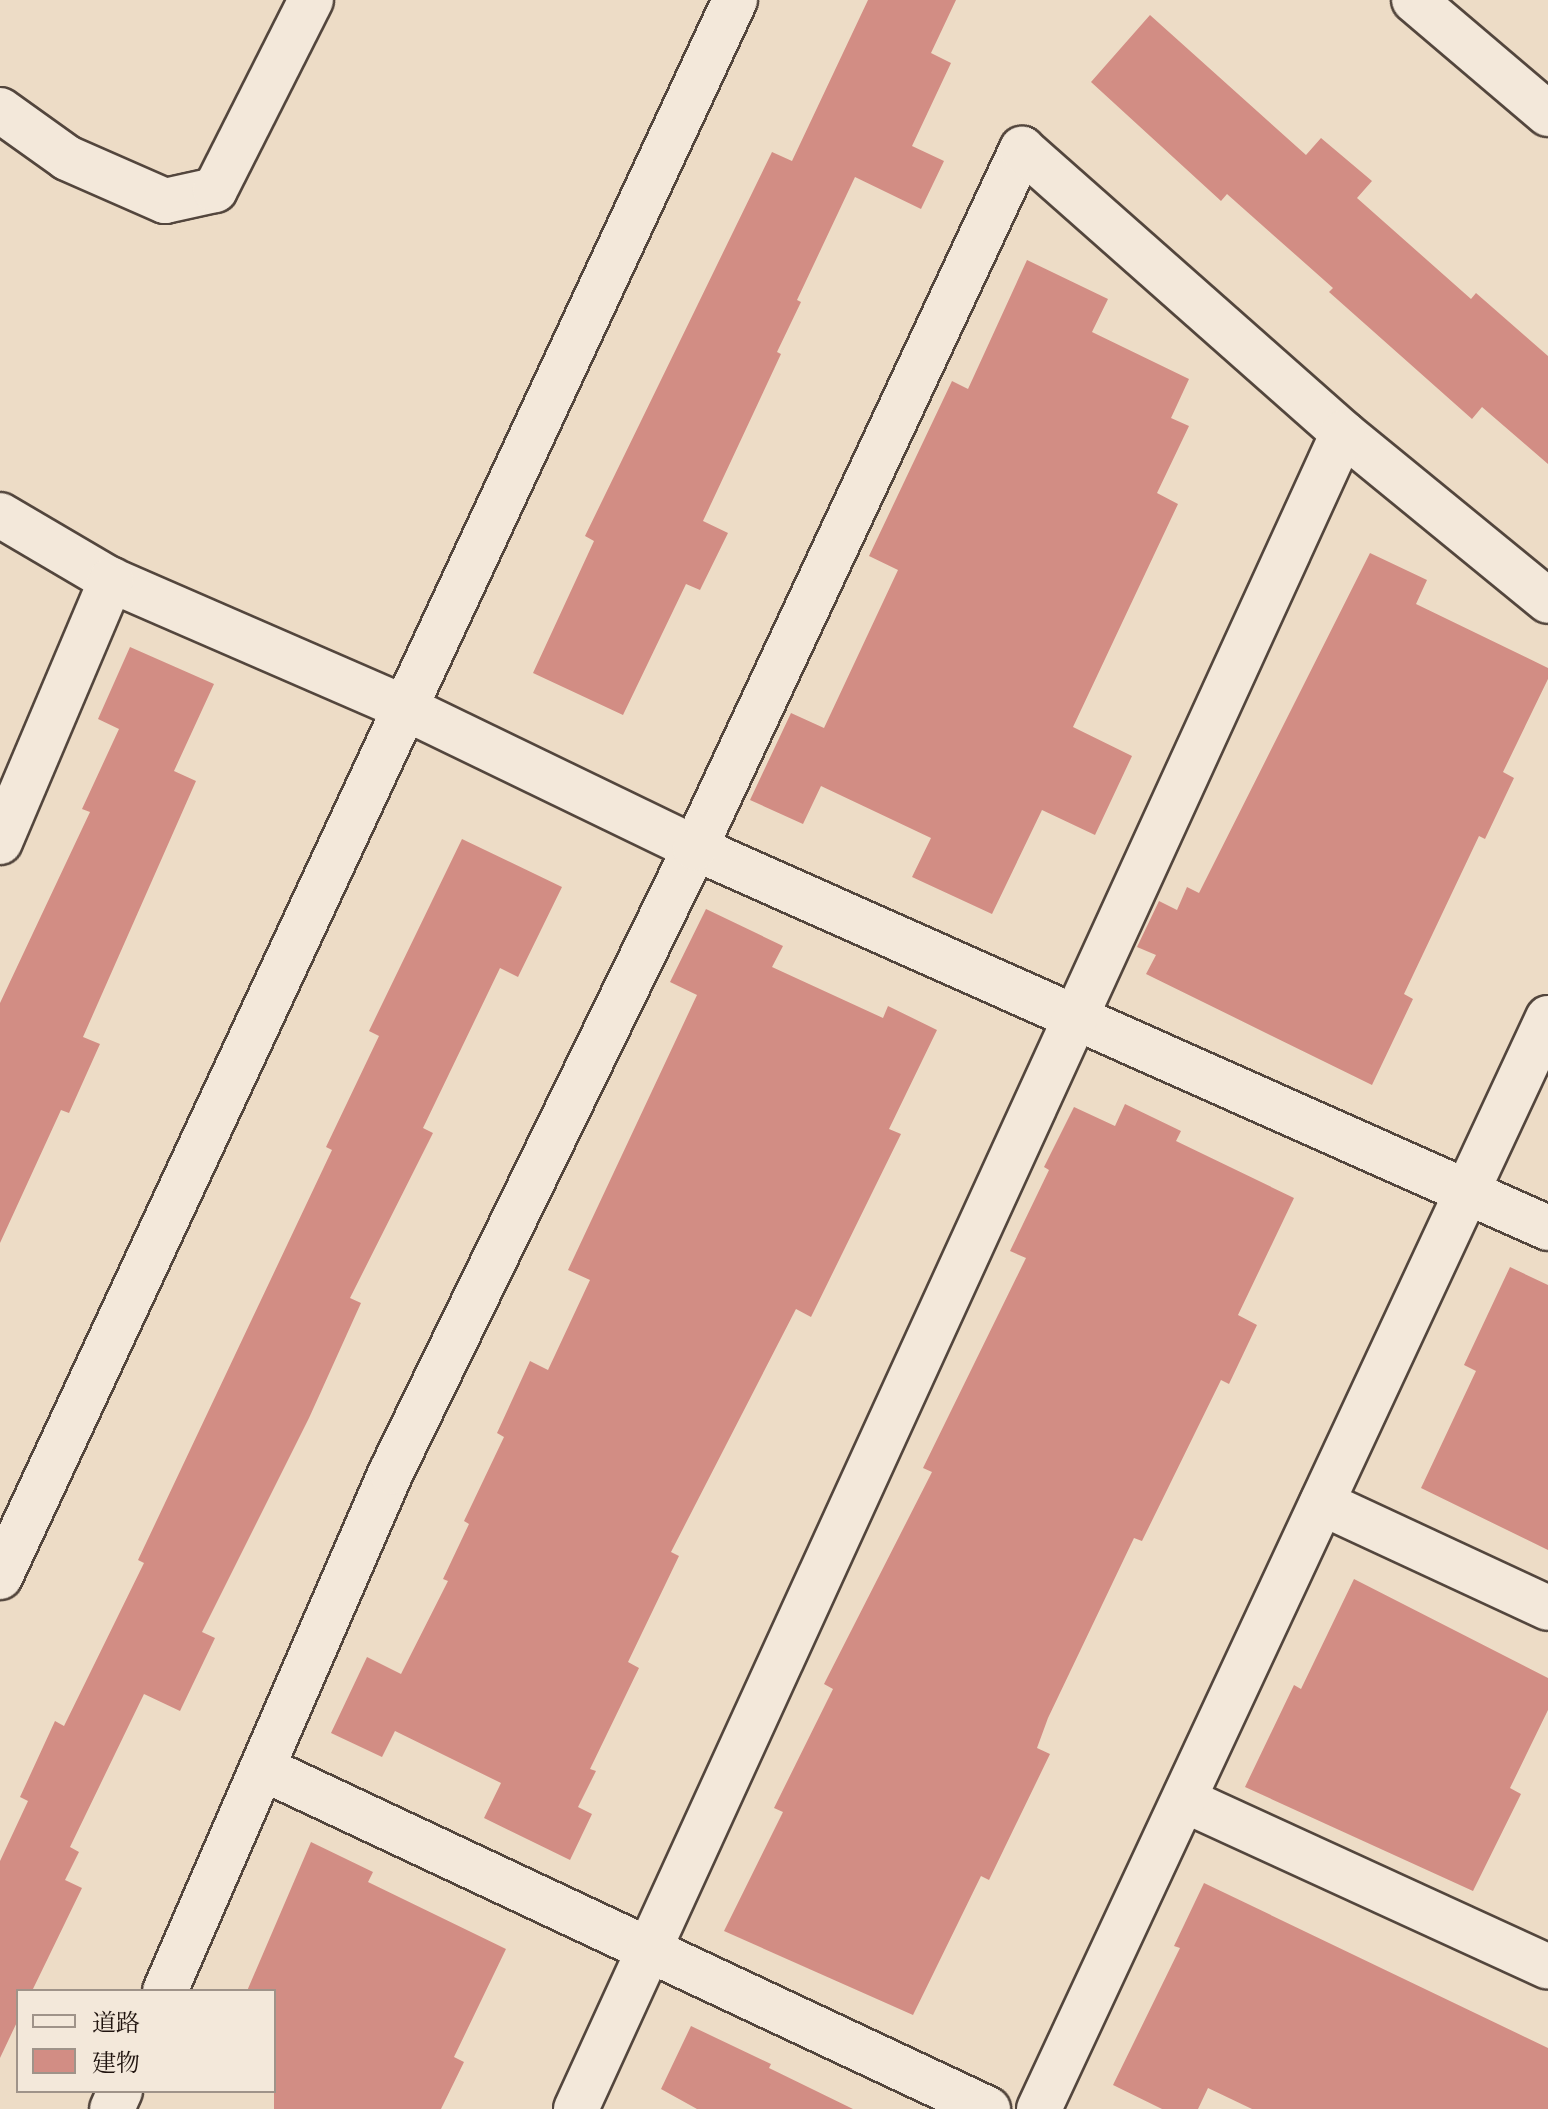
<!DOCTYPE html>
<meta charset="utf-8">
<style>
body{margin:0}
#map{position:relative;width:1548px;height:2109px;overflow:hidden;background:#eddcc6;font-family:"Gentium Book Plus","Noto Serif JP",serif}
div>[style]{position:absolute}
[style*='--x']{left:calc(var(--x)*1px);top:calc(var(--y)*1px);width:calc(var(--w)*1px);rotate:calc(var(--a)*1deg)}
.building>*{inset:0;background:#d28d84}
.roads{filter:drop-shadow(2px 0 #53463d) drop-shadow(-2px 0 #53463d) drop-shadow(0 2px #53463d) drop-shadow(0 -2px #53463d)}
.street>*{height:44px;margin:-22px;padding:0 22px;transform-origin:22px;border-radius:22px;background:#f3e8da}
.secondary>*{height:44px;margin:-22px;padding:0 22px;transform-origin:22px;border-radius:22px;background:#f3e8da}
span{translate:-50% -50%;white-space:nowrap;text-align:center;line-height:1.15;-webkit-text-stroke:6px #f3e8da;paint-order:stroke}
.legend{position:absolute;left:16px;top:1989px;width:260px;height:104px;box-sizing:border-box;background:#f3e8da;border:2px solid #9f9389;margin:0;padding:10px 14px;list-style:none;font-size:24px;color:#20140f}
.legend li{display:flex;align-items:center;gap:16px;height:40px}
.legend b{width:40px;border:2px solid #9f9389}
</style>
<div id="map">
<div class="building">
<i style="clip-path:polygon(868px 0,956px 0,931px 53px,951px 63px,912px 146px,944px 161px,921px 209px,855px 177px,797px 300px,801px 302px,777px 352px,781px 354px,703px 521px,728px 533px,700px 590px,686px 584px,623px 715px,533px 673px,594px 541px,585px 536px,772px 152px,792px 161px)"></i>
<i style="clip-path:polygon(1150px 15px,1306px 155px,1321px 138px,1372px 181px,1357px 198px,1471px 299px,1476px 293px,1548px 356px,1548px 464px,1482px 407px,1472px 419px,1329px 292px,1333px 288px,1227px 194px,1221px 201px,1091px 82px)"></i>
<i style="clip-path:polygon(1027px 260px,1108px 299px,1092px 332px,1189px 379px,1171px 418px,1189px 426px,1157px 493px,1178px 504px,1073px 727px,1132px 756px,1095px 835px,1042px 810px,992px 914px,912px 877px,931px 838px,821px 786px,803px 824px,750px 800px,791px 713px,824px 728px,898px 570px,869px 556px,952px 381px,968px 389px)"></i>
<i style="clip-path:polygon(1370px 553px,1427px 580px,1416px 604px,1548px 668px,1548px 679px,1503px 772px,1514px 778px,1485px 839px,1479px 836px,1404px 994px,1413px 999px,1372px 1085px,1146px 974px,1156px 955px,1137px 947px,1159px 901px,1177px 910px,1187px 887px,1199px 893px)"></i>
<i style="clip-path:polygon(130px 647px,214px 684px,174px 771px,196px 781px,83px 1037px,100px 1044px,69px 1113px,61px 1110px,0 1243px,0 1003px,90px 812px,82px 809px,119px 729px,98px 719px)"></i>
<i style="clip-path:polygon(462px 839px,562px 887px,518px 977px,500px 968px,423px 1128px,433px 1133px,350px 1298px,361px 1303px,309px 1418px,202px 1632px,215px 1638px,180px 1711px,144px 1694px,70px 1847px,79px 1852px,65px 1880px,82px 1888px,32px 1991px,18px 1991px,18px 2020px,0 2058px,0 1861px,28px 1801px,20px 1797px,55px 1721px,64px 1726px,144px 1563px,138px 1560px,332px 1150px,326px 1147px,379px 1036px,369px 1031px)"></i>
<i style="clip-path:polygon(706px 909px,783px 946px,772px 967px,883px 1018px,888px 1006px,937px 1030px,889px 1129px,901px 1134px,811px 1317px,796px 1309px,671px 1552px,679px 1556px,628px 1662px,639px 1668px,590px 1769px,596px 1771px,578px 1807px,592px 1814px,570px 1860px,484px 1818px,501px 1783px,395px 1731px,382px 1757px,331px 1733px,367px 1657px,401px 1674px,448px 1581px,443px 1579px,469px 1524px,464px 1521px,504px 1437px,497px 1433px,530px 1361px,548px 1370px,590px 1280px,568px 1270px,697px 995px,670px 982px)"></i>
<i style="clip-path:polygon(1125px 1104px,1181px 1131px,1176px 1141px,1294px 1198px,1238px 1315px,1257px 1325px,1229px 1384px,1221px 1380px,1142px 1541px,1134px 1538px,1048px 1718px,1037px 1748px,1050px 1754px,989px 1880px,981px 1876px,913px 2015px,724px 1931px,783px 1812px,774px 1808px,833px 1689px,824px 1684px,932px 1472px,923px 1468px,1026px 1258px,1010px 1251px,1049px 1170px,1044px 1167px,1074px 1107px,1115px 1126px)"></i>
<i style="clip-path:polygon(1510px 1267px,1548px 1285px,1548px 1550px,1421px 1488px,1476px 1371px,1464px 1365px)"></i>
<i style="clip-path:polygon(1354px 1579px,1548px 1678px,1548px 1710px,1510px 1788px,1521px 1794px,1473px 1891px,1245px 1787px,1294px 1685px,1301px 1689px)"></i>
<i style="clip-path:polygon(311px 1842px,373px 1872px,368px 1882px,506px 1949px,454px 2057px,464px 2062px,441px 2109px,274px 2109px,274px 1991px,247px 1991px)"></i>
<i style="clip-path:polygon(1204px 1883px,1548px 2048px,1548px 2109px,1252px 2109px,1208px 2088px,1198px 2109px,1162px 2109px,1113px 2085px,1180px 1948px,1174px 1946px)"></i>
<i style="clip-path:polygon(691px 2026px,771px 2064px,769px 2068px,853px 2109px,697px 2109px,661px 2089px)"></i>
</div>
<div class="roads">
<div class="street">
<i style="--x:0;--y:110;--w:82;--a:35.6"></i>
<i style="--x:67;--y:158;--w:107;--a:23.7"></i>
<i style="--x:165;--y:201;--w:51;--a:-12.4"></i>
<i style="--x:215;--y:190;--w:213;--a:-63.2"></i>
<i style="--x:0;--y:515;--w:129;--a:30.4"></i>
<i style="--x:111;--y:580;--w:323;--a:23.5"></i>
<i style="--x:407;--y:709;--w:320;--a:25.8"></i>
<i style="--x:695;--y:848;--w:934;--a:24.01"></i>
<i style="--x:0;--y:842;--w:285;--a:-67"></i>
<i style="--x:1322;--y:1503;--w:249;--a:24.9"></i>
<i style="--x:264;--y:1769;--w:800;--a:25.16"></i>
<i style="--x:1184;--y:1800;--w:400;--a:24.6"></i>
<i style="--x:165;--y:1991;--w:566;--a:-66.47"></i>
<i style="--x:391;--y:1472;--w:694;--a:-64.03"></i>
<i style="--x:695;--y:848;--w:772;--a:-64.93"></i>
<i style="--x:1022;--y:149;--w:429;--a:41.5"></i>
<i style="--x:1343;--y:433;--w:265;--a:39.3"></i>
<i style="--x:112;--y:2109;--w:20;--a:-66"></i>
<i style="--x:576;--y:2109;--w:1843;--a:-65.41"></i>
<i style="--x:1039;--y:2109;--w:1204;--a:-64.99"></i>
</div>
<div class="secondary">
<i style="--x:1414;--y:0;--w:176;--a:40.4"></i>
<i style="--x:0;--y:1577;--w:1740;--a:-65.01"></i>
</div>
</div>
<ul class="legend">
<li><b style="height:10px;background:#f3e8da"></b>道路</li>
<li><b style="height:22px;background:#d28d84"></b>建物</li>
</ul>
</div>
